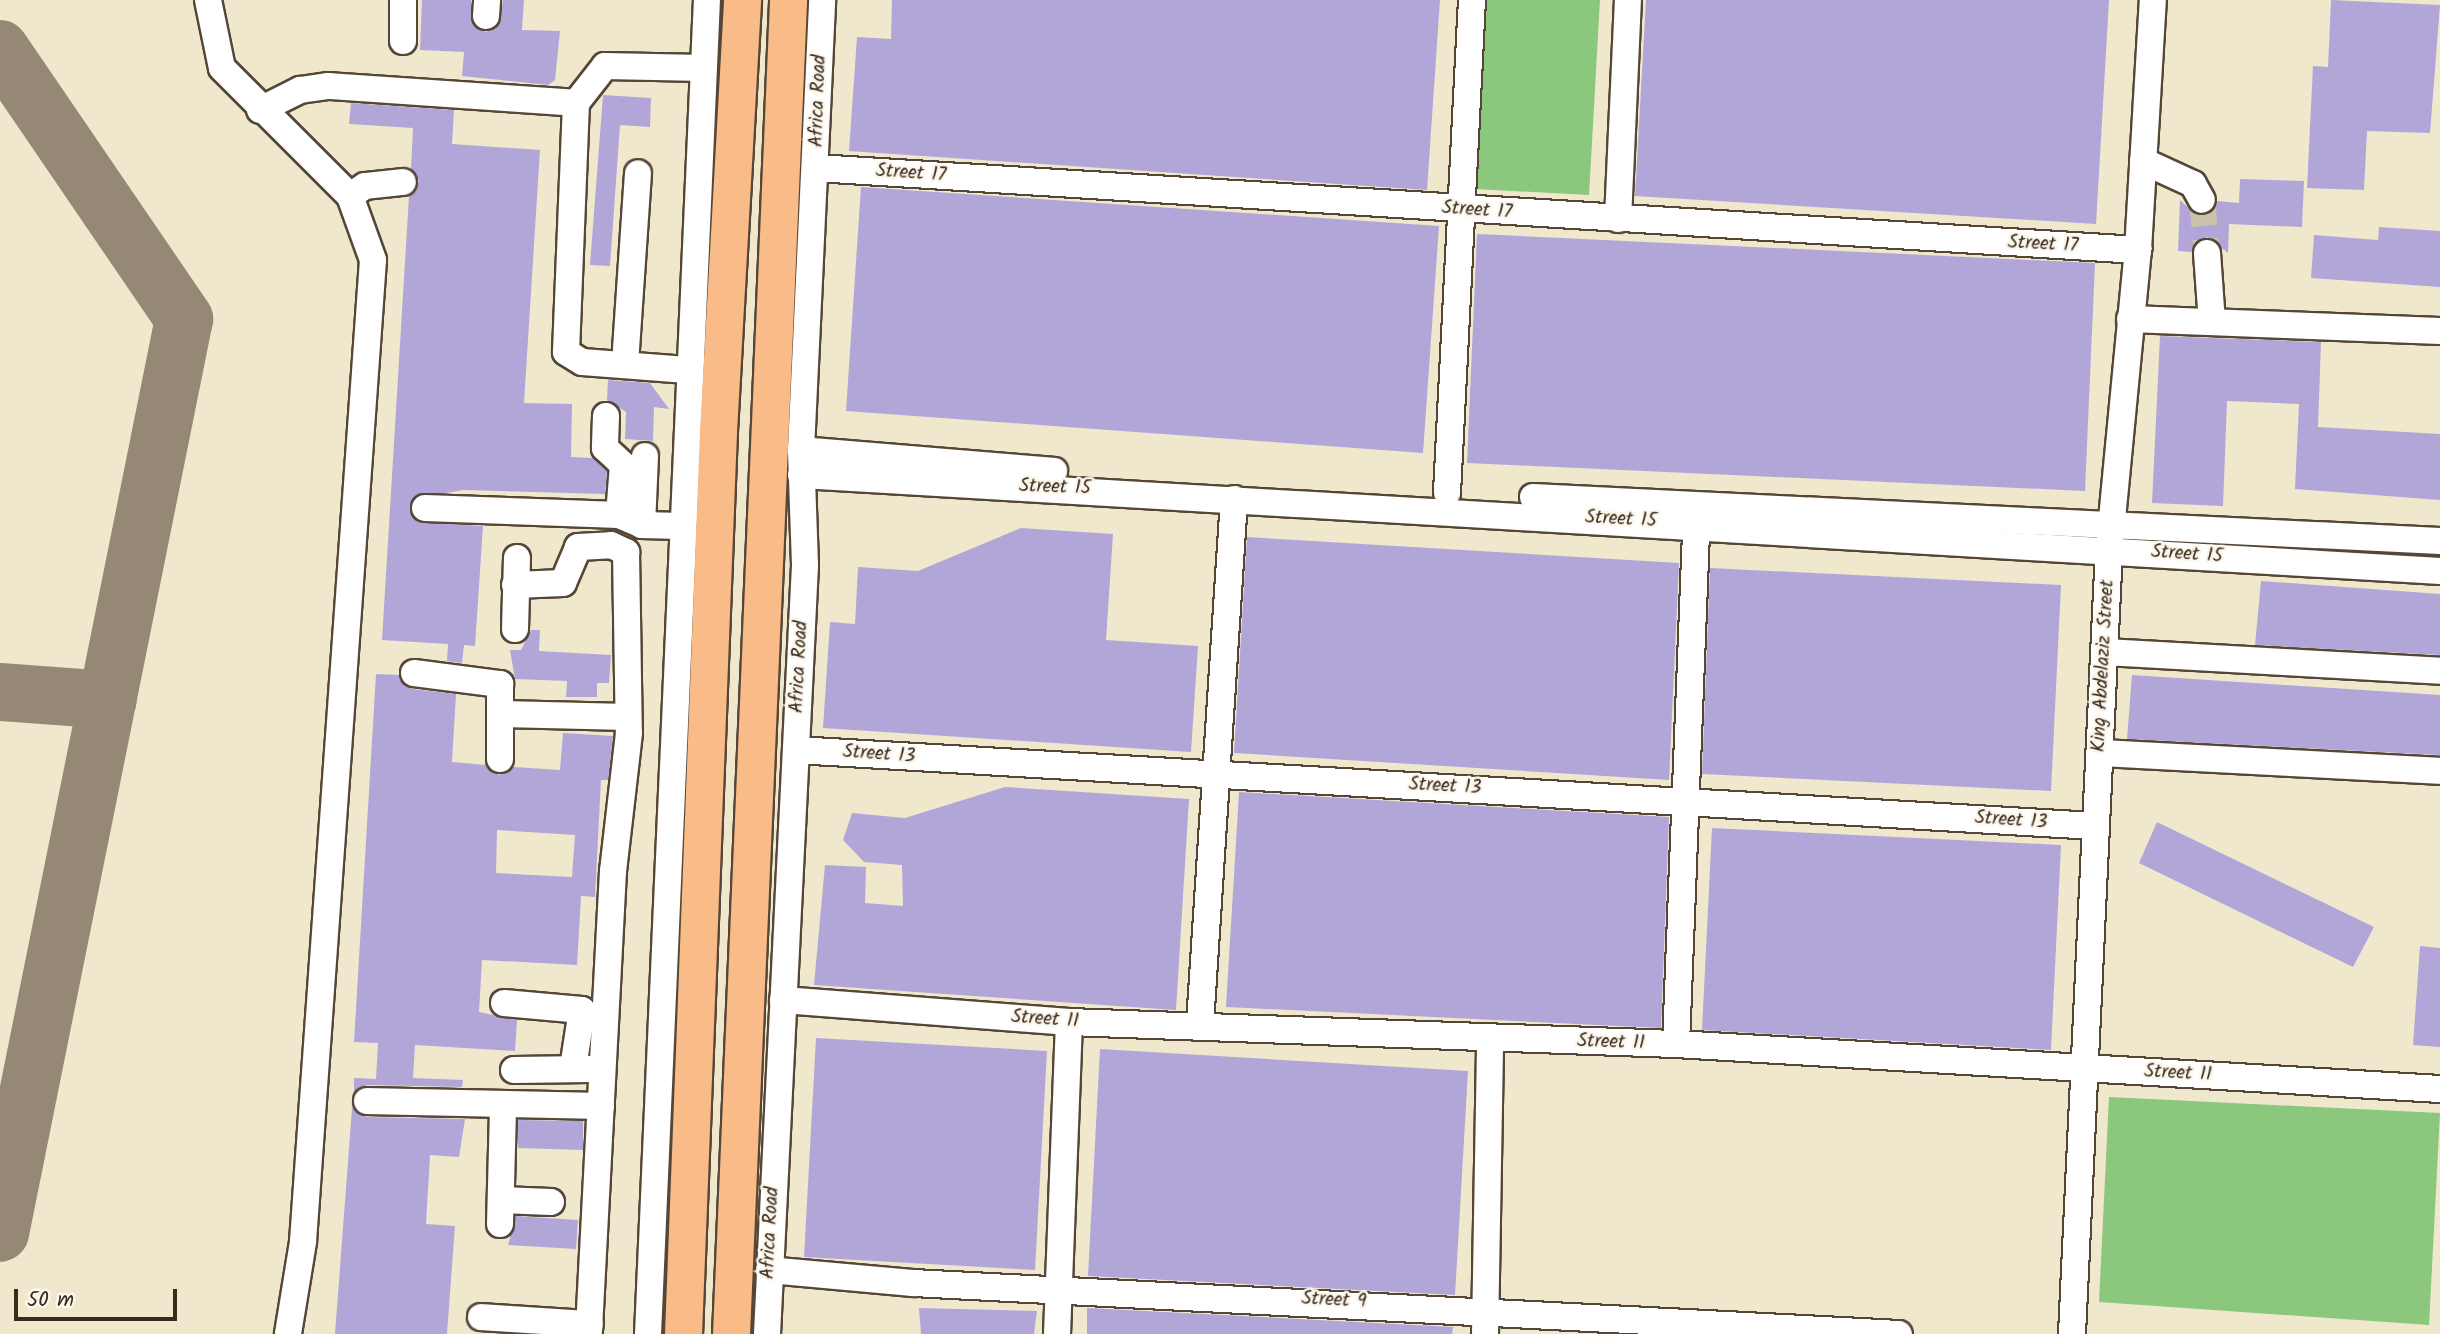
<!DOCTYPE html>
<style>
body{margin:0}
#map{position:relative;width:2440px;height:1334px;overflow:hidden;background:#efe8cd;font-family:Kalam,sans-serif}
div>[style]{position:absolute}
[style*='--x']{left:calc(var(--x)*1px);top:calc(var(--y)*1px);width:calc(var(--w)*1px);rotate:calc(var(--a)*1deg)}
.green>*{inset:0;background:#8bc77d}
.taxiway>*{height:58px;margin:-29px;padding:0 29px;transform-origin:29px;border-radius:29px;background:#958976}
.building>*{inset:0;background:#b2a6d9}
.minor-tunnel>*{height:26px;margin-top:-13px;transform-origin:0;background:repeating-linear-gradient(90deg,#cbc2aa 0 26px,transparent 0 39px)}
.roads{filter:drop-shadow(2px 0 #564638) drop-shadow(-2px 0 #564638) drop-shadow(0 2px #564638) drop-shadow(0 -2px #564638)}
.minor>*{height:26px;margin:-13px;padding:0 13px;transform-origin:13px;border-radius:13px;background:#fff}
.highway>*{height:37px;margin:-18.5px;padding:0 18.5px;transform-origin:18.5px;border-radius:18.5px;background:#f9bc89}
span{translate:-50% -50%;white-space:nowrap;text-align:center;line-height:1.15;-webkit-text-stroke:5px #fbf7ec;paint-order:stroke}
.street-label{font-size:19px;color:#3b2a1e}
.scale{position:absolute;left:14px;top:1289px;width:163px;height:32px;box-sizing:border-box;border:4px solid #3b2a1e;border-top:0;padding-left:9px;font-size:21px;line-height:24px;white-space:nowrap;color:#3b2a1e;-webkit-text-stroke:5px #fbf7ec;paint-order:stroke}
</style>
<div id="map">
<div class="green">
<i style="clip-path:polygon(1484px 0,1600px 0,1589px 195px,1474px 189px)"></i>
<i style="clip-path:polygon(2109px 1097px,2440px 1113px,2429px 1325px,2099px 1302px)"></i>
</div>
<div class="taxiway">
<i style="--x:0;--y:49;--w:327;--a:55.7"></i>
<i style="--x:184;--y:319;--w:932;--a:101.38"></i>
<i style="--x:0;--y:692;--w:108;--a:4.2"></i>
</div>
<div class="building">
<i style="clip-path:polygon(422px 0,471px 0,472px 22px,486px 32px,499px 24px,503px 0,524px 0,522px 30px,560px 31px,555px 80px,548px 85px,462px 76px,464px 52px,420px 50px)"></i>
<i style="clip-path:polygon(892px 0,1440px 0,1427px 190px,849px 151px,857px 37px,891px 39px)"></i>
<i style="clip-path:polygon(1646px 0,2109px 0,2096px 224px,1635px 196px)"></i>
<i style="clip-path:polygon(2331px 0,2440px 5px,2430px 133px,2367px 131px,2364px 190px,2307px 188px,2313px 66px,2328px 67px)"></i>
<i style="clip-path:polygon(603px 95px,651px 98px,650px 127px,620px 125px,610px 266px,590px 265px)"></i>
<i style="clip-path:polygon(351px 103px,454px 110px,452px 144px,540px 150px,524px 403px,572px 404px,571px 457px,593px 458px,607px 471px,605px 494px,463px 490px,412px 499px,417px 522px,483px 526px,475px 646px,464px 645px,462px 663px,447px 661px,448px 644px,382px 640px,409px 196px,419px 181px,411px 169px,413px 128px,349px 124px)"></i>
<i style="clip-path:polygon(2240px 179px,2304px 181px,2302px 227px,2229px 224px,2228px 253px,2207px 237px,2192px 252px,2178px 251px,2180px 200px,2195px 214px,2209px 214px,2218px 201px,2239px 203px)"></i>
<i style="clip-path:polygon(861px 187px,1439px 226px,1423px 453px,846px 411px)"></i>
<i style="clip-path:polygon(2379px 227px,2440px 231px,2440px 287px,2311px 278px,2314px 235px,2378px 240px)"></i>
<i style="clip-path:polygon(1477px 234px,2095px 263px,2085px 491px,1467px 463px)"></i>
<i style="clip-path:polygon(2160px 336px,2321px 342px,2318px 427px,2440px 434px,2440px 500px,2295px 489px,2299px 404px,2227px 401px,2223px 506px,2152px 503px)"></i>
<i style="clip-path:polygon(608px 380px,650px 383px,669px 409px,654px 407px,653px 441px,625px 439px,626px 412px,607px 400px)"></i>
<i style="clip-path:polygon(1021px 528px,1113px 534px,1106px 640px,1198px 646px,1191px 752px,823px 728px,830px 622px,855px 624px,858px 567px,918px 571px)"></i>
<i style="clip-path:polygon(1247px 537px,1679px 563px,1669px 780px,1234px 753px)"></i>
<i style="clip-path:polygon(1710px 568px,2061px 585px,2051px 791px,1702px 774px)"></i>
<i style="clip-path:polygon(2261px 581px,2440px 594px,2440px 655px,2255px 645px)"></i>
<i style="clip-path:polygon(531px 630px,540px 630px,539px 651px,611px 655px,609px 683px,597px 683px,597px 697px,566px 697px,567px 681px,515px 679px,510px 650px,521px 650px)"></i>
<i style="clip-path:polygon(evenodd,376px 674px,399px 675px,412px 689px,456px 694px,452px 762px,486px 765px,499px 775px,514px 767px,560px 770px,563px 733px,613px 736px,608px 780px,601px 780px,595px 897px,581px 896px,577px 965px,482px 960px,479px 1012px,517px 1020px,515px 1051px,415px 1045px,413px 1078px,463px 1080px,462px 1087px,367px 1085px,354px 1093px,354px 1078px,376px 1079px,378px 1043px,354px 1042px,376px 674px,497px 830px,575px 835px,572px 877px,496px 873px,497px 830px)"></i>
<i style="clip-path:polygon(2132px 675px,2440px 695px,2440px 755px,2127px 739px)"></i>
<i style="clip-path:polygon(1005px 787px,1189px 799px,1176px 1010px,814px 985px,825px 865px,866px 867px,865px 903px,903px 906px,902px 865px,864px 862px,843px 840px,852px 813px,905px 818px)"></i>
<i style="clip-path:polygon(1239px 792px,1669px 817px,1661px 1028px,1226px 1007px)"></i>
<i style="clip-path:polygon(2157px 822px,2374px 927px,2353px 967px,2139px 863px)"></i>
<i style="clip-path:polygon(1712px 828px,2061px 845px,2051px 1050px,1702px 1030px)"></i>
<i style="clip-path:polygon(2420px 946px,2440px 948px,2440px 1047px,2413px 1045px)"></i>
<i style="clip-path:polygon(816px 1038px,1047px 1051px,1035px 1270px,804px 1257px)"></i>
<i style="clip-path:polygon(1100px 1049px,1468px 1071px,1455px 1295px,1088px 1276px)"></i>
<i style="clip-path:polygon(352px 1108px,367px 1117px,465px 1119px,459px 1157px,430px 1155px,426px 1224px,455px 1226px,447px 1334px,335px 1334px)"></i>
<i style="clip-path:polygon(518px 1120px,583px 1121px,583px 1150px,518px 1148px)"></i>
<i style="clip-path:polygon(516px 1216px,578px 1220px,576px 1249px,508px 1245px)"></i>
<i style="clip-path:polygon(919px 1308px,1037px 1311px,1034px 1334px,921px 1334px)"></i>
<i style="clip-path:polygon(1087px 1308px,1453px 1327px,1452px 1334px,1087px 1334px)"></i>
</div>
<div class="minor-tunnel">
<i style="--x:2202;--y:200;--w:53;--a:84.6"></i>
</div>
<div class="roads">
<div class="minor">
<i style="--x:208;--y:0;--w:69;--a:78.4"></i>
<i style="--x:222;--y:68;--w:181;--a:45"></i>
<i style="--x:350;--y:196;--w:68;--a:70.2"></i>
<i style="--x:373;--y:260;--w:984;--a:94.08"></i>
<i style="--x:303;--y:1242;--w:93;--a:99.3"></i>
<i style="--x:486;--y:16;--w:16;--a:-86"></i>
<i style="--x:403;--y:41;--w:41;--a:-90"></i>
<i style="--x:260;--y:110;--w:45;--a:-26.6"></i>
<i style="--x:300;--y:90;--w:29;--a:-8"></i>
<i style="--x:329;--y:86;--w:248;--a:3.9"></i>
<i style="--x:2143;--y:161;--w:55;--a:24.7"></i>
<i style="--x:2193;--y:184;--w:18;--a:61"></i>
<i style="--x:816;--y:168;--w:1325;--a:3.55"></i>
<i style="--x:350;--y:196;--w:18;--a:-34"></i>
<i style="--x:365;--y:186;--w:38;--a:-6"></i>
<i style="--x:1618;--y:219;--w:219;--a:-87.4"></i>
<i style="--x:2207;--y:253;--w:69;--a:85.9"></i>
<i style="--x:2130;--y:319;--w:310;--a:2.2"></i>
<i style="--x:625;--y:364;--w:191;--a:-86.1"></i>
<i style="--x:687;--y:370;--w:105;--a:-175.6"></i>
<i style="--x:582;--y:362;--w:19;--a:-148"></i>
<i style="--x:566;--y:352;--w:249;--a:-87.7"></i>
<i style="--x:576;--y:103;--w:47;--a:-51.9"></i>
<i style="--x:605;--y:66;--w:98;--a:1.2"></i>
<i style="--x:606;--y:416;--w:32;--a:92"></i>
<i style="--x:605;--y:448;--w:25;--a:43"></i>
<i style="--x:623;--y:465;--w:50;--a:94.6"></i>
<i style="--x:801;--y:450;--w:254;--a:4.7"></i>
<i style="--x:801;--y:475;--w:1642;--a:3.35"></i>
<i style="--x:1447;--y:493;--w:494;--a:-87.1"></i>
<i style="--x:1533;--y:497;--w:908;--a:2.78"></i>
<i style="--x:425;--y:508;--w:194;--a:2.1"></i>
<i style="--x:619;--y:515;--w:25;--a:23"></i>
<i style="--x:642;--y:525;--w:40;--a:1.4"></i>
<i style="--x:642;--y:525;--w:69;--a:-87.5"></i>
<i style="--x:515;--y:585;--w:48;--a:-2.4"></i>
<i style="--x:563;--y:583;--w:39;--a:-67"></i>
<i style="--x:578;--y:547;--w:33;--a:-3"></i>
<i style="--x:611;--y:545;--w:17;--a:25"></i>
<i style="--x:626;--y:552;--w:181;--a:89.1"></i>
<i style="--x:629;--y:733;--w:139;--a:96.6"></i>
<i style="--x:613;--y:871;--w:464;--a:93"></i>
<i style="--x:515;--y:629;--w:71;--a:-88.4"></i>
<i style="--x:2105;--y:652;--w:336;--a:3.2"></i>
<i style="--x:414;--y:673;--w:87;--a:7.3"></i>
<i style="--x:500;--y:684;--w:75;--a:90"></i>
<i style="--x:502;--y:714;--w:126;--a:1.4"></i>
<i style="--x:796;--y:750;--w:1301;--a:3.35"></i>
<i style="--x:2100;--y:753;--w:340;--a:3"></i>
<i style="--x:783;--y:1000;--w:287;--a:4.4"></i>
<i style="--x:1069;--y:1022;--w:607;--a:2.08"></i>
<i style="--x:1676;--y:1044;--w:765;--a:3.37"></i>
<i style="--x:504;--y:1003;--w:78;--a:5.1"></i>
<i style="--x:582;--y:1010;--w:59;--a:98.8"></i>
<i style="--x:1200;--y:1024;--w:526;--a:-86.29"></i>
<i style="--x:1676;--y:1044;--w:538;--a:-87.76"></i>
<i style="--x:514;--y:1070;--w:75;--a:-0.8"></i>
<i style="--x:367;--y:1101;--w:234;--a:1.2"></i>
<i style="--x:501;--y:1200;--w:50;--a:2.3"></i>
<i style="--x:500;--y:1224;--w:118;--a:-88.5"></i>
<i style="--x:769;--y:1270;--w:145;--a:5.2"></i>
<i style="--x:913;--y:1283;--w:987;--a:2.96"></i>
<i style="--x:481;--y:1317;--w:109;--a:3.7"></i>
<i style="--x:648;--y:1334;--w:1335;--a:-87.47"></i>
<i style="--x:767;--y:1334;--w:770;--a:-87.17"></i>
<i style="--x:805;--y:565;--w:115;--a:-92"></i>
<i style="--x:801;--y:450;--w:450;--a:-87.3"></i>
<i style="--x:1057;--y:1334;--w:312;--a:-87.8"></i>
<i style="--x:1485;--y:1334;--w:295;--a:-89"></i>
<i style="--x:2072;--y:1334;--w:785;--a:-87.3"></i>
<i style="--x:2109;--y:550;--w:301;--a:-84.5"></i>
<i style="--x:2138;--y:250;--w:250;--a:-86.6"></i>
</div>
<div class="highway">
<i style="--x:683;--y:1334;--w:904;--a:-87.78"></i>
<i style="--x:718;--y:431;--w:432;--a:-86.8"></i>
<i style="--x:731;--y:1334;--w:1335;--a:-87.55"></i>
</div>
</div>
<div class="street-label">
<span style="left:819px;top:101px;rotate:-88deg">Africa Road</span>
<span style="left:911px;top:174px;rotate:4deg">Street 17</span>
<span style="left:1477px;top:211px;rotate:4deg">Street 17</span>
<span style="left:2043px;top:245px;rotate:3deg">Street 17</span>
<span style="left:1055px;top:488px;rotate:2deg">Street 15</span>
<span style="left:1621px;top:520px;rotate:3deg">Street 15</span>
<span style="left:2187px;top:555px;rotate:4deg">Street 15</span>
<span style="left:2104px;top:666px;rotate:-87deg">King Abdelaziz Street</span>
<span style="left:800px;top:667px;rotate:-87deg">Africa Road</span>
<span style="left:879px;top:755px;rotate:4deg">Street 13</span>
<span style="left:1445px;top:787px;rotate:3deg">Street 13</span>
<span style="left:2011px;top:821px;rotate:4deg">Street 13</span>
<span style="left:1045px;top:1020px;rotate:4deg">Street 11</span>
<span style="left:1611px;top:1043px;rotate:2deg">Street 11</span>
<span style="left:2178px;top:1074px;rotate:3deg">Street 11</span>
<span style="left:771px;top:1233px;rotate:-87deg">Africa Road</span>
<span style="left:1334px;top:1301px;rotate:3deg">Street 9</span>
</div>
<div class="scale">50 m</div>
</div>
